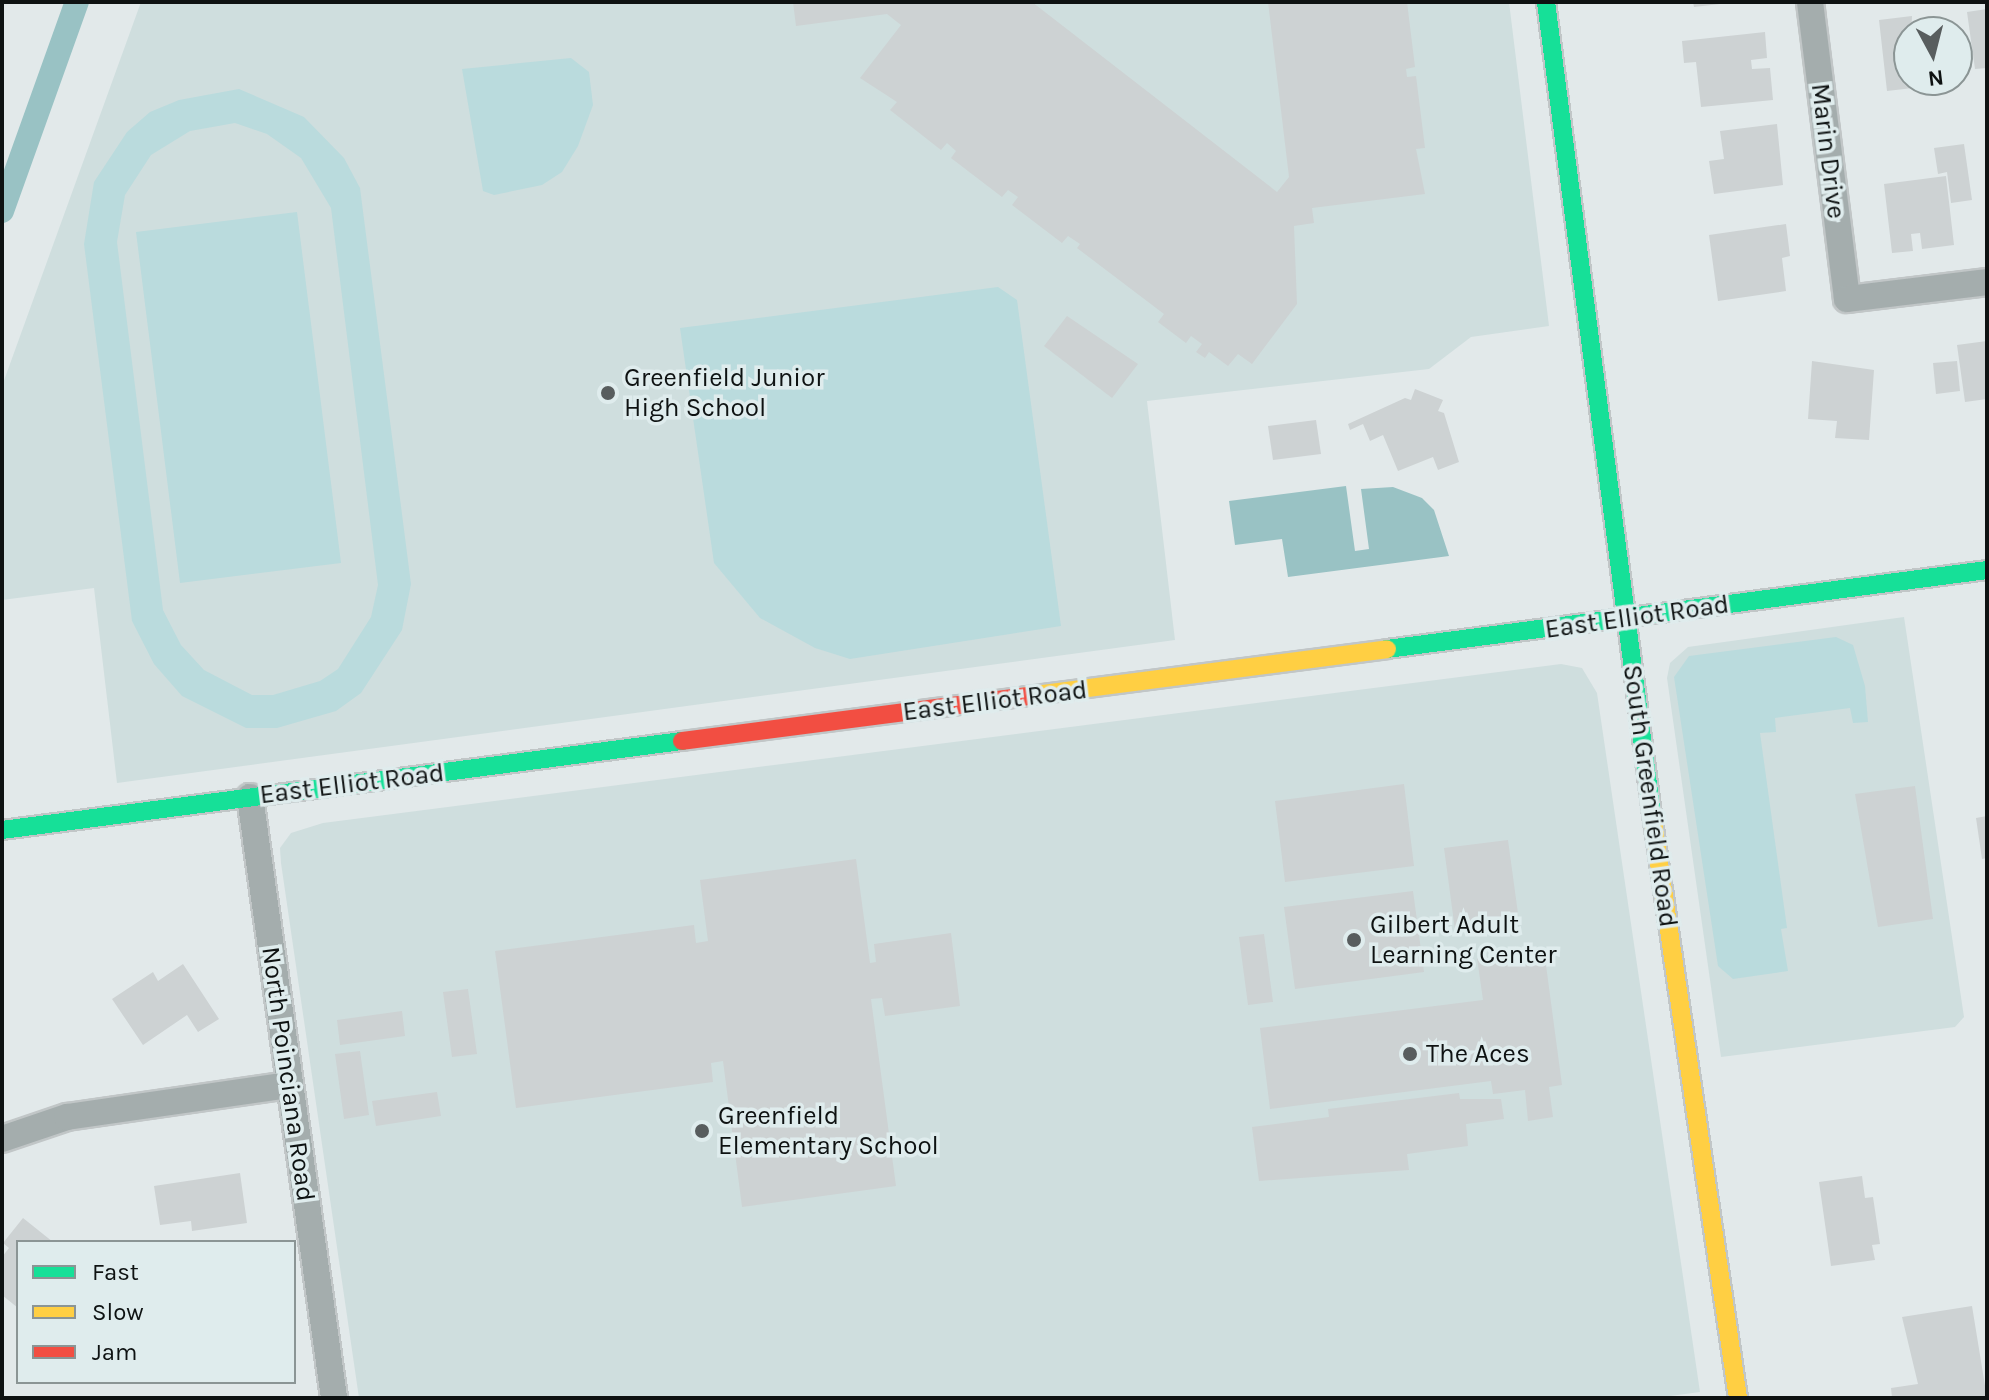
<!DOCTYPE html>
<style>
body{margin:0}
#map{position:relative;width:1989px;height:1400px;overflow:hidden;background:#e2e9ea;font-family:Karla,sans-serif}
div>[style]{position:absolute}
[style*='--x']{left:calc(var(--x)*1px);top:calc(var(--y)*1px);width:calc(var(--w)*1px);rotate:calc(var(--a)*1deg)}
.built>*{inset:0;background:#cfdede}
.green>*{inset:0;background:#badbdd}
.water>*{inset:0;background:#99c2c4}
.canal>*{height:24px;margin:-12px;padding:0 12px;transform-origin:12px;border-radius:12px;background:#99c2c4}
.building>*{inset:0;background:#cdd2d3}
.roads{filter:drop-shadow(2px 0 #c1c6c7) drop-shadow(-2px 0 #c1c6c7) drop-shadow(0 2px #c1c6c7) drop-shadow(0 -2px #c1c6c7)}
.street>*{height:26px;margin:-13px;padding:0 13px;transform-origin:13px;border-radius:13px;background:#a4adad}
.fast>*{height:18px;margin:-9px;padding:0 9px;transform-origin:9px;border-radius:9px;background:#16e098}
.slow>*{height:18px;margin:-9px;padding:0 9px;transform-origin:9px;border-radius:9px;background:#ffcf43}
.jam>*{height:18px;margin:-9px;padding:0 9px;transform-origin:9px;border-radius:9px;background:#f24e42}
.dots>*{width:22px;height:22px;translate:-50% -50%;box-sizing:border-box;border:4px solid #dfeced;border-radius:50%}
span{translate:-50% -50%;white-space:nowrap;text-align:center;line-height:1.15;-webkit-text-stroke:7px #dfeced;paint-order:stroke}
.street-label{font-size:26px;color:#0e1212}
.poi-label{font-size:26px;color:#0e1212}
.left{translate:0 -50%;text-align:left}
.frame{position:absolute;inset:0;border:4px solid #0e1212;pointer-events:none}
.legend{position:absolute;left:16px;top:1240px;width:280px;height:144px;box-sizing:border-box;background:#dfeced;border:2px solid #8b9595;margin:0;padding:10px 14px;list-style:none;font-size:24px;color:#0e1212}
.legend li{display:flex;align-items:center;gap:16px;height:40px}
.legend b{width:40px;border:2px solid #8b9595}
.north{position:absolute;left:1893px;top:16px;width:80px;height:80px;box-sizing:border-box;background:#dfeced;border:2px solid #8b9595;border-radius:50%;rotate:173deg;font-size:22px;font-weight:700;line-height:32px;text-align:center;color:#0e1212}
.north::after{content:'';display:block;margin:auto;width:28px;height:36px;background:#585d5e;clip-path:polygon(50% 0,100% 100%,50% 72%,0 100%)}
</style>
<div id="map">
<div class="built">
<i style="clip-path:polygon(141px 2px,1509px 2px,1549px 326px,1471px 337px,1429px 369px,1147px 401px,1175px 640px,117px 783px,94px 588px,2px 600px,2px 386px)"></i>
<i style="clip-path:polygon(1904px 617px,1964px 1017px,1955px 1027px,1721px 1057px,1667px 678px,1670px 663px,1688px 647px)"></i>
<i style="clip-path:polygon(1561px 664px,1582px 668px,1597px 693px,1700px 1392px,1655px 1398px,359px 1398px,281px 863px,280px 848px,291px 833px,323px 823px)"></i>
</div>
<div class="green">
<i style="clip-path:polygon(571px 58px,589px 72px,593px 105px,578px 146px,562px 172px,542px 185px,494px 195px,483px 191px,462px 69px)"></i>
<i style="clip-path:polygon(evenodd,239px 89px,304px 117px,344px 158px,360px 188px,411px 584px,402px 630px,361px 693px,336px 711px,277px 728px,246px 728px,182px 696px,154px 664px,132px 621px,84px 244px,94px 182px,127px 132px,150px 112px,179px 100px,239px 89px,235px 123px,267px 134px,301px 158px,331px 208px,378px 585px,371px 617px,338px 669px,320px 681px,273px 695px,252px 695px,204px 670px,181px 645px,163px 610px,117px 242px,125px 195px,151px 155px,190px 131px,235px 123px)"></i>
<i style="clip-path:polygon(297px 212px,341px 563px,180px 583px,136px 232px)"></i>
<i style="clip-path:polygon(998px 287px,1017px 300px,1061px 626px,850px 659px,815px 648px,760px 618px,714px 563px,680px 328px)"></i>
<i style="clip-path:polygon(1836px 637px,1853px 645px,1865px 686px,1868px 722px,1853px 723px,1850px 708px,1775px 718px,1776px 732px,1760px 733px,1787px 928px,1781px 929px,1788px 971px,1733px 979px,1718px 966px,1674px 677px,1689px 656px)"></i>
</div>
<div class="water">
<i style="clip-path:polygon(1346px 486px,1355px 551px,1369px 549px,1361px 489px,1393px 487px,1422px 498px,1434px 510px,1449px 556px,1288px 577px,1282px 539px,1235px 545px,1229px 501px)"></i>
</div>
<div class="canal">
<i style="--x:2;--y:211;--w:222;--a:-70.3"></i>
</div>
<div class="building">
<i style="clip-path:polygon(793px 2px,1032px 2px,1277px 192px,1289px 177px,1268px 2px,1407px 2px,1415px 67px,1406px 69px,1407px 77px,1416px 76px,1425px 148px,1416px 149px,1425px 194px,1312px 208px,1314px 223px,1294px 226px,1297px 304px,1252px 364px,1238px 354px,1228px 366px,1209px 352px,1205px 358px,1196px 352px,1202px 344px,1191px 336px,1186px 343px,1158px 322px,1164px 314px,1077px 248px,1080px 244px,1068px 236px,1062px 243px,1012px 205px,1018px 197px,1008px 190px,1002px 197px,951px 158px,956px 151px,947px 143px,941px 150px,890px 110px,897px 102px,860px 78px,901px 25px,887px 14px,796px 26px)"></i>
<i style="clip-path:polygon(1693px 2px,1719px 2px,1720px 4px,1694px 7px)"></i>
<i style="clip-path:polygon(1987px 9px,1987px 68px,1975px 69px,1967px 12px)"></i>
<i style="clip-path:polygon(1912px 16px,1909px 80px,1930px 80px,1930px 86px,1887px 91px,1879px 20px)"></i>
<i style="clip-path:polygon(1765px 32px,1767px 58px,1751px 60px,1752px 69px,1770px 68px,1773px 100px,1701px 107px,1696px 62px,1684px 63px,1682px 41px)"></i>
<i style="clip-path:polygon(1777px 124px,1783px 185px,1714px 194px,1709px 161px,1724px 159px,1720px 131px)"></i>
<i style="clip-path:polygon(1964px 144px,1972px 200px,1951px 203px,1947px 172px,1938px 174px,1934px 148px)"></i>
<i style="clip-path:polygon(1946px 176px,1954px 245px,1922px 249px,1920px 233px,1911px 234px,1913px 251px,1892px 253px,1884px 184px)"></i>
<i style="clip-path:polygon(1786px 224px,1790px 256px,1782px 258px,1786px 291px,1718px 301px,1709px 235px)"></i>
<i style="clip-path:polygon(1067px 316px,1138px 364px,1112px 398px,1044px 346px)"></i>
<i style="clip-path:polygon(1987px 341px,1987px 399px,1965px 402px,1957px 345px)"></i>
<i style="clip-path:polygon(1812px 361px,1874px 370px,1869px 440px,1835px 438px,1837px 421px,1808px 419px)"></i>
<i style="clip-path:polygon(1957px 361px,1960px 391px,1936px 394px,1933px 363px)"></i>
<i style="clip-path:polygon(1415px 389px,1443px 400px,1438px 411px,1444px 413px,1459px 462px,1438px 470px,1433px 457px,1398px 471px,1383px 435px,1370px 441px,1363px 424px,1350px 430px,1348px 424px,1405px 398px,1411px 400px)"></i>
<i style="clip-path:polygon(1316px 420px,1321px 454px,1273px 460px,1268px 426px)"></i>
<i style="clip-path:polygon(1404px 784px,1414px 866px,1285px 882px,1275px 801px)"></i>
<i style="clip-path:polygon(1915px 786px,1933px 919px,1878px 927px,1855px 794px)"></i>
<i style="clip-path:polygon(1987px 816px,1987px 858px,1982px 859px,1976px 818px)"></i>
<i style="clip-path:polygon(1508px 840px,1519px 921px,1455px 930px,1444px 848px)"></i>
<i style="clip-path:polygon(856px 859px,870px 963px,876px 962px,874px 944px,951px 933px,960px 1006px,885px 1016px,882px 998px,871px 999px,896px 1186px,742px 1207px,723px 1061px,711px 1063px,713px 1082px,516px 1108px,495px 951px,694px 925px,696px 943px,708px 941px,700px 880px)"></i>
<i style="clip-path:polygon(1413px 891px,1424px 972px,1295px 989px,1284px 907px)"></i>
<i style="clip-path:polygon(1264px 934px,1273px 1002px,1248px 1005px,1239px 937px)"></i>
<i style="clip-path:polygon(1544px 950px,1562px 1085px,1549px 1087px,1553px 1117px,1528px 1121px,1525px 1090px,1493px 1094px,1491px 1081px,1270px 1109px,1260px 1028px,1483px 1000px,1477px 958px)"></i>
<i style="clip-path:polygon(183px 964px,219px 1019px,198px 1032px,187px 1015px,143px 1045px,112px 999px,153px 972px,158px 981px)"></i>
<i style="clip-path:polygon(468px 989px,477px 1054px,452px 1057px,443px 992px)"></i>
<i style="clip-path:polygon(402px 1011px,405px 1036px,340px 1045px,337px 1020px)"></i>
<i style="clip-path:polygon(360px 1051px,369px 1115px,344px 1119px,335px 1054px)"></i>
<i style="clip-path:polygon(437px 1092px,441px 1116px,376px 1126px,372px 1101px)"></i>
<i style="clip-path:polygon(1459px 1093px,1460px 1099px,1501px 1099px,1504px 1119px,1466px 1124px,1468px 1146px,1407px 1154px,1409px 1170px,1259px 1181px,1252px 1127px,1329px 1117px,1328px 1109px)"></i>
<i style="clip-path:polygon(240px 1173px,247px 1223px,192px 1231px,191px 1221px,160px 1225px,154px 1186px)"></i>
<i style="clip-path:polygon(1862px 1176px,1865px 1198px,1873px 1197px,1880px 1244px,1872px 1245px,1875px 1260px,1831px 1266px,1819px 1182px)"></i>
<i style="clip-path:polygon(23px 1218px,53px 1242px,18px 1242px,18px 1308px,2px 1295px,2px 1257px,9px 1248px,3px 1243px)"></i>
<i style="clip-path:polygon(1972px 1306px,1987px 1398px,1892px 1398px,1891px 1388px,1918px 1384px,1902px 1317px)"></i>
</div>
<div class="roads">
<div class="street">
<i style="--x:1810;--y:2;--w:299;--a:82.9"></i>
<i style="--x:1847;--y:299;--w:141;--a:-6.9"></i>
<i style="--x:250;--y:797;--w:607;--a:82.04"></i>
<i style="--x:2;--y:1139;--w:69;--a:-18.7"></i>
<i style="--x:67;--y:1117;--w:225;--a:-8.2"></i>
</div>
<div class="fast">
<i style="--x:1546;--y:2;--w:820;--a:82.57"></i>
<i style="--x:1387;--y:649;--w:605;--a:-7.5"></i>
<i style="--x:2;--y:830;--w:686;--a:-7.46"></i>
</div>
<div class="slow">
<i style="--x:1027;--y:696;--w:363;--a:-7.4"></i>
<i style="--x:1652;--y:815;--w:589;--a:81.61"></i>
</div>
<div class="jam">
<i style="--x:682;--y:741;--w:348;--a:-7.4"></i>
</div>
</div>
<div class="dots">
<i style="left:608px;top:393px;background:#585d5e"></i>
<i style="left:1354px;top:940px;background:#585d5e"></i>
<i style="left:1410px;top:1054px;background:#585d5e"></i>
<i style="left:702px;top:1131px;background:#585d5e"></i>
</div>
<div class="street-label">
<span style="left:1828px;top:151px;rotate:83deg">Marin Drive</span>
<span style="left:1637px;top:617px;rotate:-8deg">East Elliot Road</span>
<span style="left:995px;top:701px;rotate:-7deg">East Elliot Road</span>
<span style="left:352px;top:784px;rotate:-7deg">East Elliot Road</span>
<span style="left:1650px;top:796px;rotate:82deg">South Greenfield Road</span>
<span style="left:288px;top:1074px;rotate:82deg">North Poinciana Road</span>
</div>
<div class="poi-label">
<span class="left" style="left:624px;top:393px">Greenfield Junior<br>High School</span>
<span class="left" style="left:1370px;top:940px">Gilbert Adult<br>Learning Center</span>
<span class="left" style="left:1426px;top:1054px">The Aces</span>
<span class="left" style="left:718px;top:1131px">Greenfield<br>Elementary School</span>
</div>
<div class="frame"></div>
<ul class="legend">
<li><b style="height:10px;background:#16e098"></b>Fast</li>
<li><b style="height:10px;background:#ffcf43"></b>Slow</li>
<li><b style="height:10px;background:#f24e42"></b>Jam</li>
</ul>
<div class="north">N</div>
</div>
